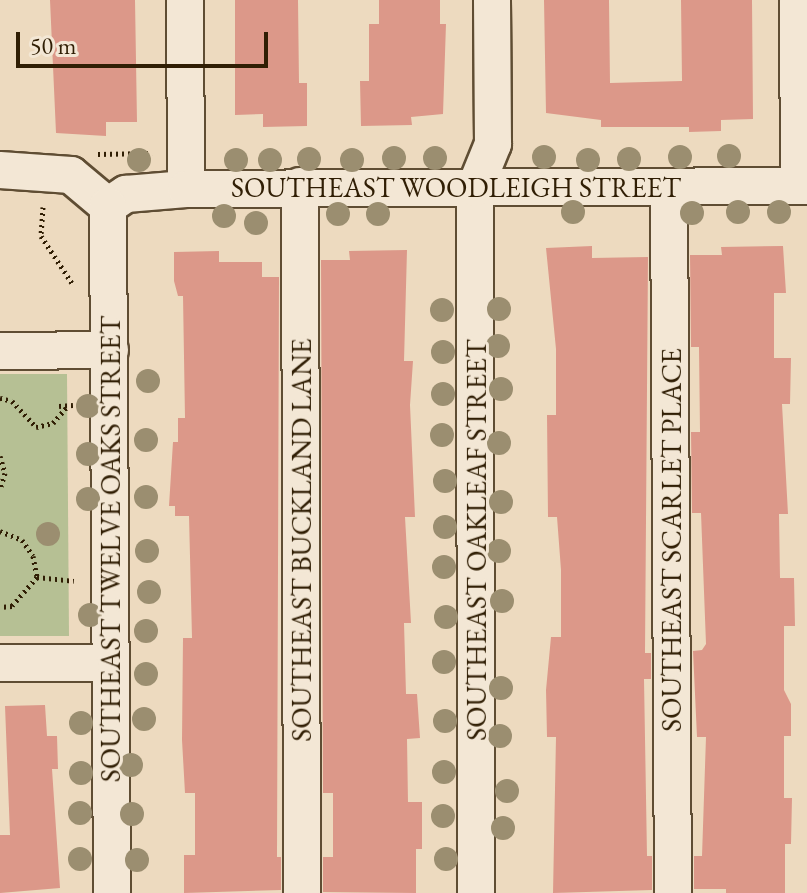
<!DOCTYPE html>
<style>
body{margin:0}
#map{position:relative;width:807px;height:893px;overflow:hidden;background:#eddabf;font-family:"EB Garamond",serif}
div>[style]{position:absolute}
[style*='--x']{left:calc(var(--x)*1px);top:calc(var(--y)*1px);width:calc(var(--w)*1px);rotate:calc(var(--a)*1deg)}
.green>*{inset:0;background:#b6c094}
.building>*{inset:0;background:#dc9889}
.path>*{height:5px;margin-top:-2.5px;transform-origin:0;background:repeating-linear-gradient(90deg,#301e04 0 2px,transparent 0 6px)}
.roads{filter:drop-shadow(2px 0 #5f4d33) drop-shadow(-2px 0 #5f4d33) drop-shadow(0 2px #5f4d33) drop-shadow(0 -2px #5f4d33)}
.minor>*{height:36px;margin:-18px;padding:0 18px;transform-origin:18px;border-radius:18px;background:#f3e7d5}
.trees>*{width:24px;height:24px;margin:-12px;border-radius:50%;background:#9b8e70}
span{translate:-50% -50%;white-space:nowrap;text-align:center;line-height:1.15;-webkit-text-stroke:6px #f3e7d5;paint-order:stroke}
.street-label{font-size:28px;color:#301e04}
.scale{position:absolute;left:16px;top:32px;width:252px;height:36px;box-sizing:border-box;border:4px solid #301e04;border-top:0;padding-left:10px;font-size:24px;line-height:28px;white-space:nowrap;color:#301e04;-webkit-text-stroke:6px #f3e7d5;paint-order:stroke}
</style>
<div id="map">
<div class="green">
<i style="clip-path:polygon(0 374px,67px 374px,69px 636px,0 636px)"></i>
</div>
<div class="building">
<i style="clip-path:polygon(50px 0,135px 0,137px 122px,106px 122px,106px 136px,56px 133px)"></i>
<i style="clip-path:polygon(235px 0,298px 0,299px 83px,307px 83px,307px 126px,263px 127px,263px 114px,235px 115px)"></i>
<i style="clip-path:polygon(379px 0,440px 0,440px 24px,446px 24px,443px 114px,411px 117px,412px 125px,361px 126px,360px 81px,369px 81px,369px 24px,379px 24px)"></i>
<i style="clip-path:polygon(544px 0,609px 0,610px 83px,682px 81px,681px 0,752px 0,753px 119px,721px 120px,721px 131px,689px 132px,689px 127px,601px 127px,601px 120px,546px 113px)"></i>
<i style="clip-path:polygon(592px 246px,592px 258px,648px 257px,645px 653px,651px 653px,651px 679px,644px 679px,647px 856px,652px 856px,652px 890px,553px 893px,556px 737px,547px 737px,546px 690px,551px 637px,561px 637px,561px 570px,557px 517px,548px 517px,547px 415px,556px 415px,556px 349px,546px 248px)"></i>
<i style="clip-path:polygon(783px 246px,786px 293px,774px 293px,774px 358px,791px 358px,790px 404px,782px 404px,788px 514px,779px 514px,780px 578px,794px 578px,795px 626px,784px 626px,784px 690px,791px 704px,791px 736px,784px 736px,784px 798px,792px 798px,791px 844px,785px 844px,785px 893px,726px 893px,726px 889px,694px 889px,694px 856px,702px 856px,706px 737px,697px 737px,693px 651px,702px 650px,706px 644px,701px 513px,692px 513px,691px 432px,700px 432px,699px 347px,691px 347px,690px 255px,722px 255px,721px 247px)"></i>
<i style="clip-path:polygon(407px 250px,404px 361px,413px 361px,410px 405px,415px 517px,405px 517px,411px 623px,404px 623px,406px 694px,417px 694px,420px 738px,407px 739px,408px 802px,422px 802px,422px 849px,416px 849px,416px 893px,323px 892px,323px 857px,333px 857px,333px 793px,323px 793px,321px 260px,350px 260px,349px 251px)"></i>
<i style="clip-path:polygon(219px 251px,219px 262px,262px 262px,262px 277px,279px 277px,277px 857px,281px 857px,281px 890px,184px 893px,184px 855px,195px 855px,195px 793px,185px 793px,182px 740px,183px 638px,192px 638px,189px 516px,175px 516px,175px 506px,169px 506px,173px 442px,178px 442px,178px 418px,185px 418px,183px 296px,178px 296px,174px 281px,174px 252px)"></i>
<i style="clip-path:polygon(45px 705px,47px 736px,57px 736px,58px 769px,52px 769px,60px 888px,0 893px,0 835px,10px 835px,5px 706px)"></i>
</div>
<div class="path">
<i style="--x:98;--y:154;--w:54;--a:-1.1"></i>
<i style="--x:43;--y:207;--w:29;--a:94"></i>
<i style="--x:41;--y:236;--w:56;--a:56.6"></i>
<i style="--x:0;--y:398;--w:12;--a:14"></i>
<i style="--x:12;--y:401;--w:35;--a:47"></i>
<i style="--x:36;--y:427;--w:17;--a:-13"></i>
<i style="--x:53;--y:423;--w:21;--a:-49"></i>
<i style="--x:59;--y:406;--w:14;--a:-4"></i>
<i style="--x:0;--y:456;--w:18;--a:74"></i>
<i style="--x:5;--y:473;--w:17;--a:107"></i>
<i style="--x:0;--y:531;--w:24;--a:22"></i>
<i style="--x:22;--y:540;--w:19;--a:55"></i>
<i style="--x:33;--y:556;--w:21;--a:79"></i>
<i style="--x:37;--y:577;--w:38;--a:131"></i>
<i style="--x:12;--y:606;--w:12;--a:175"></i>
<i style="--x:37;--y:577;--w:37;--a:6"></i>
</div>
<div class="roads">
<div class="minor">
<i style="--x:185;--y:0;--w:189;--a:89.7"></i>
<i style="--x:798;--y:0;--w:186;--a:89.7"></i>
<i style="--x:0;--y:170;--w:71;--a:4"></i>
<i style="--x:71;--y:175;--w:48;--a:40"></i>
<i style="--x:300;--y:186;--w:707;--a:89.84"></i>
<i style="--x:669;--y:187;--w:706;--a:89.68"></i>
<i style="--x:108;--y:206;--w:22;--a:-34"></i>
<i style="--x:126;--y:194;--w:60;--a:-4.8"></i>
<i style="--x:186;--y:189;--w:621;--a:-0.28"></i>
<i style="--x:108;--y:206;--w:687;--a:89.67"></i>
<i style="--x:0;--y:351;--w:110;--a:-0.5"></i>
<i style="--x:0;--y:663;--w:110;--a:0"></i>
<i style="--x:476;--y:893;--w:705;--a:-90.08"></i>
<i style="--x:475;--y:188;--w:48;--a:-67.8"></i>
<i style="--x:493;--y:144;--w:144;--a:-90.4"></i>
</div>
</div>
<div class="trees">
<i style="left:729px;top:156px"></i>
<i style="left:544px;top:157px"></i>
<i style="left:680px;top:157px"></i>
<i style="left:394px;top:158px"></i>
<i style="left:435px;top:158px"></i>
<i style="left:309px;top:159px"></i>
<i style="left:629px;top:159px"></i>
<i style="left:139px;top:160px"></i>
<i style="left:236px;top:160px"></i>
<i style="left:270px;top:160px"></i>
<i style="left:352px;top:160px"></i>
<i style="left:588px;top:160px"></i>
<i style="left:573px;top:212px"></i>
<i style="left:738px;top:212px"></i>
<i style="left:779px;top:212px"></i>
<i style="left:692px;top:213px"></i>
<i style="left:338px;top:214px"></i>
<i style="left:378px;top:214px"></i>
<i style="left:224px;top:216px"></i>
<i style="left:256px;top:223px"></i>
<i style="left:499px;top:309px"></i>
<i style="left:442px;top:310px"></i>
<i style="left:498px;top:346px"></i>
<i style="left:443px;top:352px"></i>
<i style="left:148px;top:381px"></i>
<i style="left:501px;top:389px"></i>
<i style="left:443px;top:394px"></i>
<i style="left:88px;top:406px"></i>
<i style="left:442px;top:435px"></i>
<i style="left:146px;top:440px"></i>
<i style="left:499px;top:443px"></i>
<i style="left:88px;top:454px"></i>
<i style="left:445px;top:481px"></i>
<i style="left:146px;top:497px"></i>
<i style="left:88px;top:499px"></i>
<i style="left:501px;top:502px"></i>
<i style="left:445px;top:527px"></i>
<i style="left:48px;top:534px"></i>
<i style="left:147px;top:551px"></i>
<i style="left:499px;top:551px"></i>
<i style="left:444px;top:567px"></i>
<i style="left:149px;top:592px"></i>
<i style="left:502px;top:601px"></i>
<i style="left:90px;top:615px"></i>
<i style="left:446px;top:617px"></i>
<i style="left:146px;top:631px"></i>
<i style="left:444px;top:662px"></i>
<i style="left:146px;top:674px"></i>
<i style="left:501px;top:688px"></i>
<i style="left:144px;top:719px"></i>
<i style="left:445px;top:721px"></i>
<i style="left:81px;top:723px"></i>
<i style="left:500px;top:736px"></i>
<i style="left:131px;top:765px"></i>
<i style="left:444px;top:772px"></i>
<i style="left:81px;top:773px"></i>
<i style="left:507px;top:791px"></i>
<i style="left:80px;top:813px"></i>
<i style="left:132px;top:814px"></i>
<i style="left:443px;top:816px"></i>
<i style="left:503px;top:828px"></i>
<i style="left:80px;top:859px"></i>
<i style="left:446px;top:859px"></i>
<i style="left:137px;top:860px"></i>
</div>
<div class="street-label">
<span style="left:456px;top:187px">SOUTHEAST WOODLEIGH STREET</span>
<span style="left:301px;top:540px;rotate:-90deg">SOUTHEAST BUCKLAND LANE</span>
<span style="left:476px;top:540px;rotate:-90deg">SOUTHEAST OAKLEAF STREET</span>
<span style="left:671px;top:540px;rotate:-90deg">SOUTHEAST SCARLET PLACE</span>
<span style="left:110px;top:549px;rotate:-90deg">SOUTHEAST TWELVE OAKS STREET</span>
</div>
<div class="scale">50 m</div>
</div>
